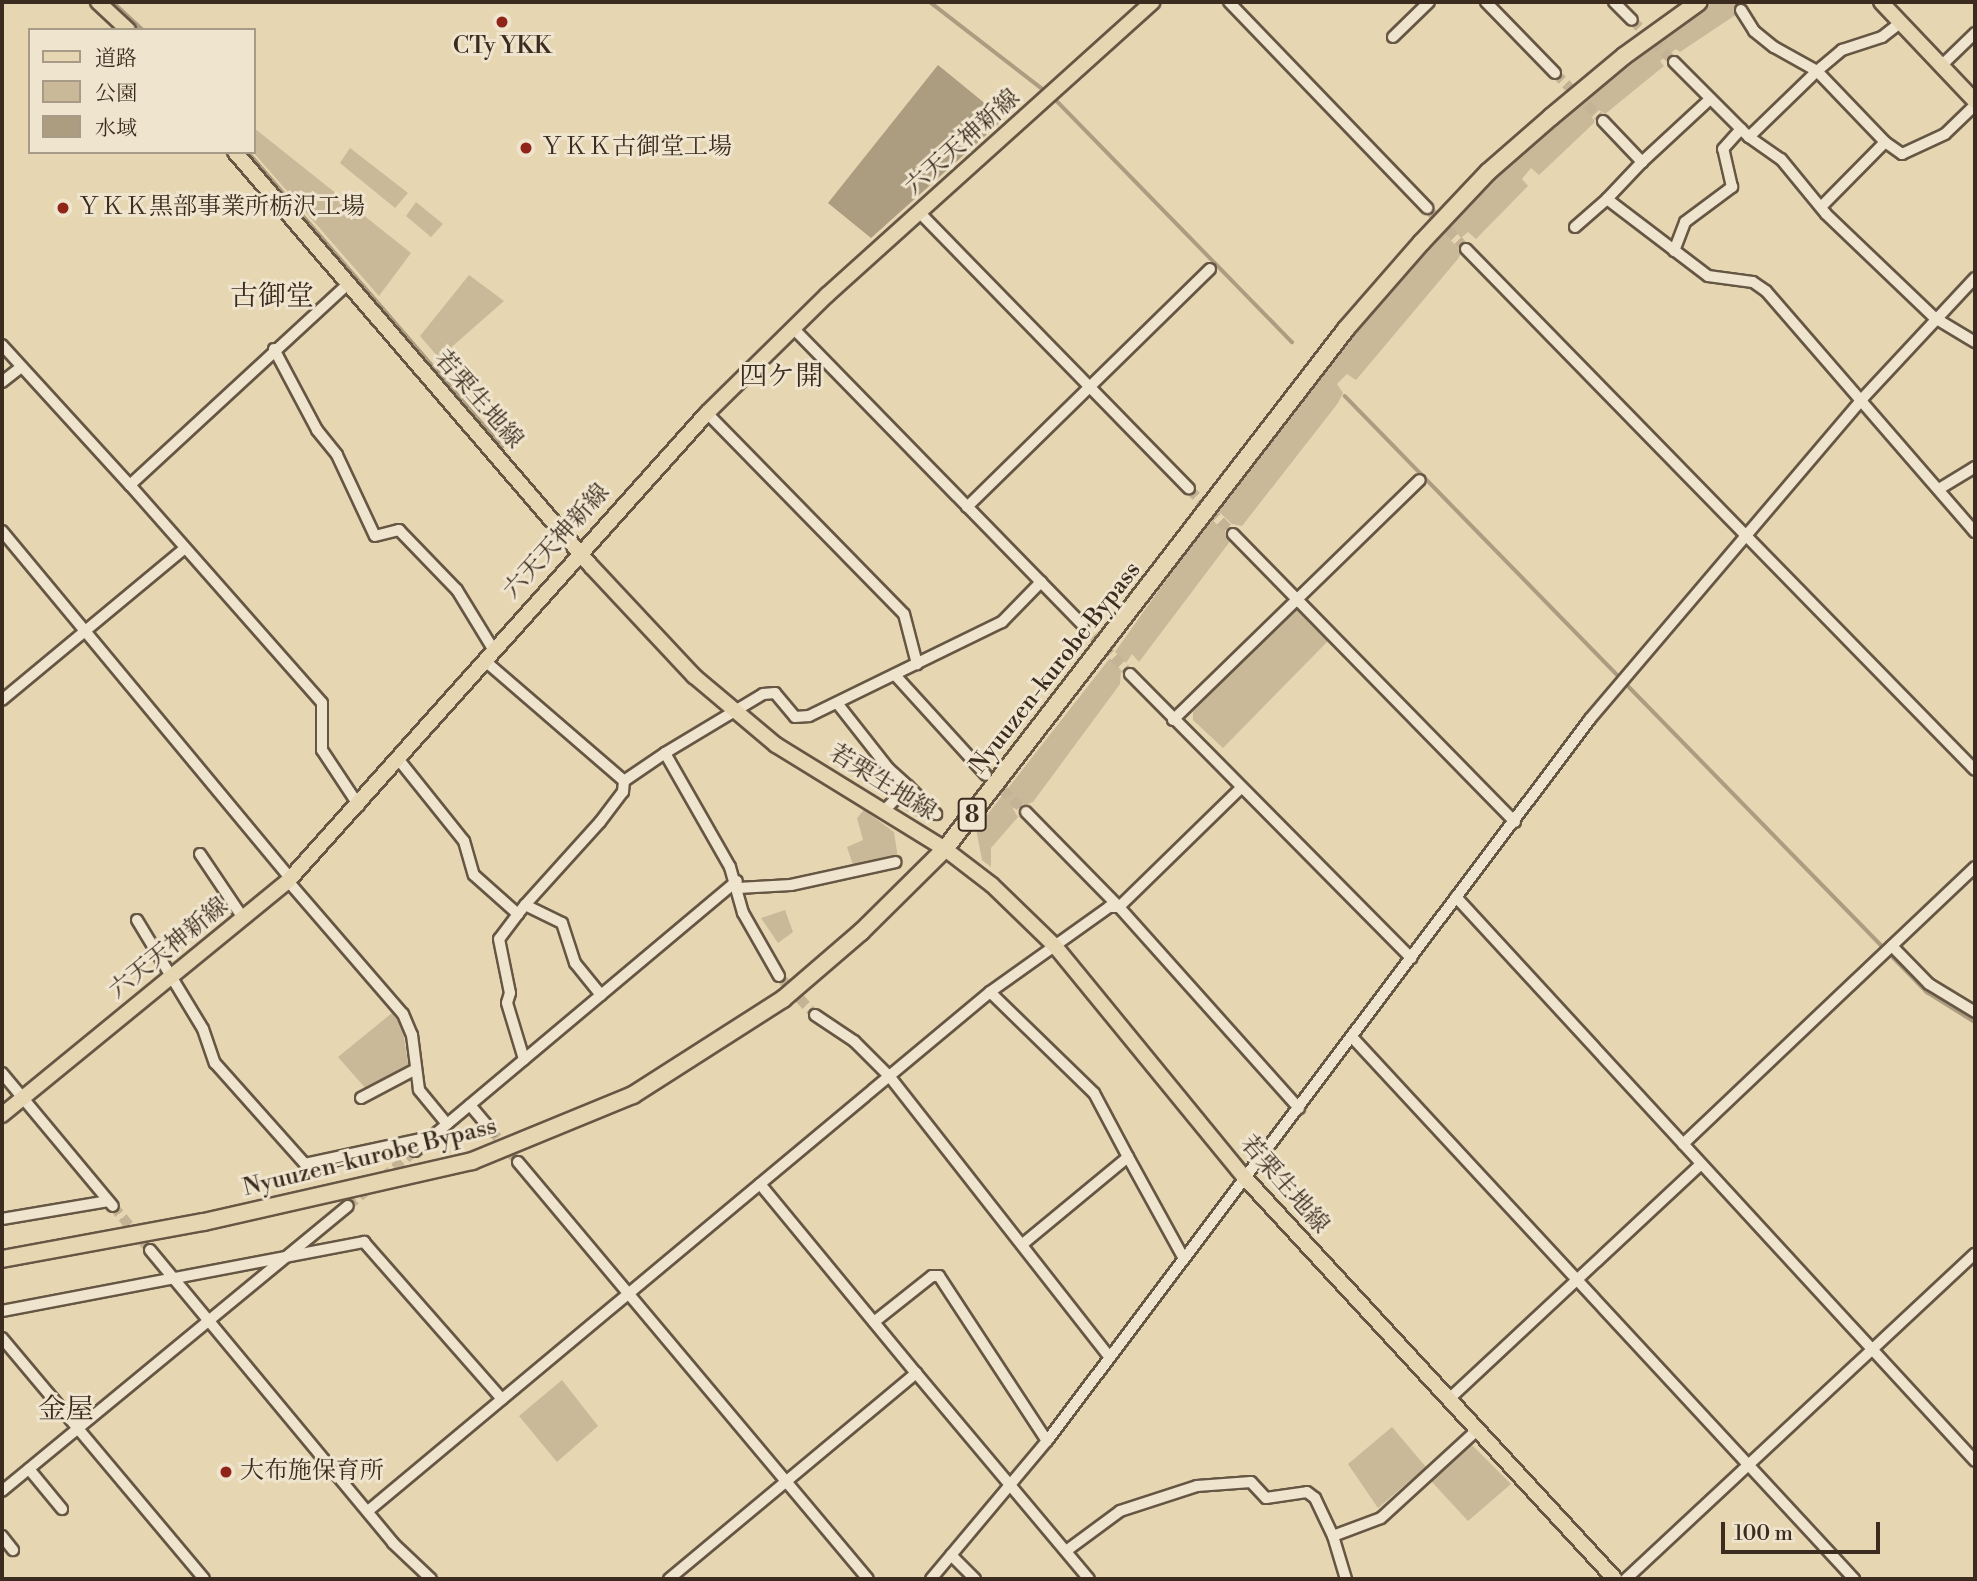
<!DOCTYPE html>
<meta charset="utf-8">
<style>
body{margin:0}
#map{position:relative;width:1977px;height:1581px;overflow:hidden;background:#e6d6b2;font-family:"Libre Bodoni","Noto Serif JP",serif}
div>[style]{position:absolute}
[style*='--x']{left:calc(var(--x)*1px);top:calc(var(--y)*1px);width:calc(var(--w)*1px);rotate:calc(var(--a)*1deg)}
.green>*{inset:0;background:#c9b999}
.water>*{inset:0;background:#ac9c80}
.stream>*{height:3.5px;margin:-1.75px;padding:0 1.75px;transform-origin:1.75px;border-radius:1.75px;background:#ac9c80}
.minor-tunnel>*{height:10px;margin-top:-5px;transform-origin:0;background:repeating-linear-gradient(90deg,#c4b495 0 10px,transparent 0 15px)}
.roads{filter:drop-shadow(2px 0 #665644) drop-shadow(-2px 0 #665644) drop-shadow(0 2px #665644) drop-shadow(0 -2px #665644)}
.minor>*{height:10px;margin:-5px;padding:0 5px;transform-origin:5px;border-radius:5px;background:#efe4cd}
.major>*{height:14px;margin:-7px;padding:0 7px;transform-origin:7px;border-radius:7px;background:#e6d6b2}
.highway>*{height:16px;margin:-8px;padding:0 8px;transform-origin:8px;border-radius:8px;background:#e6d6b2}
.dots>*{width:19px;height:19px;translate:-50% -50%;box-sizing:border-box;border:4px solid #efe4cd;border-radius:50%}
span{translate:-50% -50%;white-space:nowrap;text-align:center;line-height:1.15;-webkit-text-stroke:6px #efe4cd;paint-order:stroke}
.shield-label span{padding:2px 5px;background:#efe4cd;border:2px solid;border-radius:5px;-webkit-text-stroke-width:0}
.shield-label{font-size:23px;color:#3c2c1f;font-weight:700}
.poi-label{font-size:24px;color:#3c2c1f}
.left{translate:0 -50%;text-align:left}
.street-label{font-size:24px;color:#3c2c1f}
.quarter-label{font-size:28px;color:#3c2c1f}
.frame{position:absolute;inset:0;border:4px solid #3c2c1f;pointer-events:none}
.legend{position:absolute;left:28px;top:28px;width:228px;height:126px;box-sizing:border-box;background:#efe4cd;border:2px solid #a79a87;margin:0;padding:9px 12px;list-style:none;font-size:21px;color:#3c2c1f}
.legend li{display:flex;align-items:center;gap:14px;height:35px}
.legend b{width:35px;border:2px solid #a79a87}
.scale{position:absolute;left:1721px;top:1522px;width:159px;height:32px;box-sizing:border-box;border:4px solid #3c2c1f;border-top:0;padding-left:9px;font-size:21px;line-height:24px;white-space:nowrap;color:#3c2c1f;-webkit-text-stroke:5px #efe4cd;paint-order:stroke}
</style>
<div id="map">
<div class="green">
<i style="clip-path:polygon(1713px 2px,1756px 2px,1734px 7px,1737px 14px,1680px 52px,1676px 49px,1660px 61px,1664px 66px,1605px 114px,1599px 110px,1592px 117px,1595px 122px,1539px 175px,1531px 168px,1522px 179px,1528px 186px,1476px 239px,1468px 232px,1461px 238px,1449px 224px,1504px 169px,1634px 59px)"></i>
<i style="clip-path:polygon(254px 128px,411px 253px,379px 296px,253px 152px)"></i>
<i style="clip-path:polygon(350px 148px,408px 193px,395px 208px,340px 163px)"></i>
<i style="clip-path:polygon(416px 202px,443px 224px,431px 237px,406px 216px)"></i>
<i style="clip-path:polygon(1443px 232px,1462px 252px,1457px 260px,1356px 380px,1347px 374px,1337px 384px,1343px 393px,1338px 403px,1242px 526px,1232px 524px,1216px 509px,1387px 295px)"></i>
<i style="clip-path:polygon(469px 275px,504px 301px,439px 358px,420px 336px)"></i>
<i style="clip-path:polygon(1210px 518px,1232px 538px,1228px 544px,1139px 662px,1132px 654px,1126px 663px,1115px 652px)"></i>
<i style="clip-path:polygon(1296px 607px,1329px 640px,1223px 748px,1193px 720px,1193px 712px)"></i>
<i style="clip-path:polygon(1110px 658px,1121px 670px,1120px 684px,1033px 802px,1025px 805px,1020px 801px,1013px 809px,1018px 817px,991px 848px,991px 867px,982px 860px,976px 829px)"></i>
<i style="clip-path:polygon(909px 793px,933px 815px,921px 820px,897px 804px)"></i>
<i style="clip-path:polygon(864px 810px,894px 832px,898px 858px,853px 865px,847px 847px,863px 840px,857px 818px)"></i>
<i style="clip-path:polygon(785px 910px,793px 932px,778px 943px,761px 918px)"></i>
<i style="clip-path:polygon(392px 1013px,402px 1026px,409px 1069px,367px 1090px,338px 1057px)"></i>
<i style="clip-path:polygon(562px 1380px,598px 1426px,557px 1462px,519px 1416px)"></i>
<i style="clip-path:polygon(1392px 1427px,1426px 1467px,1378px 1508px,1348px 1464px)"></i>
<i style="clip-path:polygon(1471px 1444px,1511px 1484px,1468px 1521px,1431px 1481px)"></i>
</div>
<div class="water">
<i style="clip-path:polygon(938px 65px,1004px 119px,871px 238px,828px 203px)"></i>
</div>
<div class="stream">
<i style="--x:113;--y:2;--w:41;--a:43"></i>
<i style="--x:930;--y:2;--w:145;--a:37.7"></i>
<i style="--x:1054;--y:98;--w:341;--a:45.7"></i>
<i style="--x:248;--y:152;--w:389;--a:49.2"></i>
<i style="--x:1345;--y:396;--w:833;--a:45.68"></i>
<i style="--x:1927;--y:992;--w:57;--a:32"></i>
</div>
<div class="minor-tunnel">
<i style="--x:1632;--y:20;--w:59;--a:45"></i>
<i style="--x:1555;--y:73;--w:68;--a:45"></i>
<i style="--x:1427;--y:208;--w:57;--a:46.4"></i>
<i style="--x:1189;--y:489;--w:63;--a:45.6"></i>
<i style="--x:1083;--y:625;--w:68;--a:46.2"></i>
<i style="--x:991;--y:779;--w:48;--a:43.3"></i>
<i style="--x:779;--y:976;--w:53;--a:47.3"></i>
<i style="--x:491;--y:1130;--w:42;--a:49.8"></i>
<i style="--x:113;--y:1206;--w:57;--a:49.9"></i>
<i style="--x:348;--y:1206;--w:87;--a:-39.4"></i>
</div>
<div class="roads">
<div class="minor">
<i style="--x:1229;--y:2;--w:286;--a:46.1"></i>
<i style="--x:1486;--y:2;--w:99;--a:45.8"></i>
<i style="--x:1614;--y:2;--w:25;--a:45"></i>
<i style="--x:1741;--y:10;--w:25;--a:58"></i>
<i style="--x:1754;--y:31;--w:26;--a:39"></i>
<i style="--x:1774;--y:47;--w:49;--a:29.2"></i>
<i style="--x:1817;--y:71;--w:95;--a:135.9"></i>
<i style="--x:1393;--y:37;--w:50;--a:-44.2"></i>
<i style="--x:1674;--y:62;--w:106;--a:45"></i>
<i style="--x:1749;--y:137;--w:39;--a:35"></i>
<i style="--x:1781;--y:159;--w:71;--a:50.7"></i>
<i style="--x:1826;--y:214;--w:151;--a:43.7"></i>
<i style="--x:1935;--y:318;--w:47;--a:31"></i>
<i style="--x:1942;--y:65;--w:46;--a:-44.1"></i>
<i style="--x:1603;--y:121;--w:57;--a:46.4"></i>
<i style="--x:1642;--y:162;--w:51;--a:133.4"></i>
<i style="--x:1885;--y:142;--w:21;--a:35"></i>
<i style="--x:1902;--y:154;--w:47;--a:-24.9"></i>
<i style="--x:1945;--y:134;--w:42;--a:-44"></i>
<i style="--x:1642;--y:162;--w:93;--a:-42.8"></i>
<i style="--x:1821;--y:207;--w:91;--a:-45.4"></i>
<i style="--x:1885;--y:142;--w:98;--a:-133.8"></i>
<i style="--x:1817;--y:71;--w:33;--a:-40"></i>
<i style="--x:1842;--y:50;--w:42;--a:-18"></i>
<i style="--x:1882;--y:37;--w:24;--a:-38"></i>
<i style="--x:920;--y:213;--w:385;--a:45.7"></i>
<i style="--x:1575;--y:227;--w:43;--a:-41.2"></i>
<i style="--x:1607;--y:199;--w:127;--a:37.3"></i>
<i style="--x:1708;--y:276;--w:45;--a:7.6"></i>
<i style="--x:1753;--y:282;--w:16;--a:35"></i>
<i style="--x:1766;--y:291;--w:319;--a:49.1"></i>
<i style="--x:1466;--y:249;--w:728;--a:45.67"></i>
<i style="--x:1674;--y:251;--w:31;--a:-69"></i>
<i style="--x:1685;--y:222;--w:59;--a:-36.7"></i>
<i style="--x:1732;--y:187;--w:39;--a:-103"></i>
<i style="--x:1723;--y:149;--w:27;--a:-48"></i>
<i style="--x:793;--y:328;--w:415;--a:45.7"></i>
<i style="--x:2;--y:345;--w:190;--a:47.6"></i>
<i style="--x:130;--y:485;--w:297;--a:-42.7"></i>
<i style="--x:274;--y:349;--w:92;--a:62"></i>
<i style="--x:317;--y:430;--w:32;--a:51"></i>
<i style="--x:337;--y:455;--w:89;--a:64.9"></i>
<i style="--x:375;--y:536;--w:25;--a:-14"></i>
<i style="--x:399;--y:530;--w:83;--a:46"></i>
<i style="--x:457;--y:590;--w:69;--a:58.6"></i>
<i style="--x:2;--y:382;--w:24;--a:-38"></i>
<i style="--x:707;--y:413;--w:281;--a:45.6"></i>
<i style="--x:904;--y:614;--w:52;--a:75.4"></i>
<i style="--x:130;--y:485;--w:290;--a:48.6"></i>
<i style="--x:322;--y:703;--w:47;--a:90"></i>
<i style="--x:322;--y:750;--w:67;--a:56.5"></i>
<i style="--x:1939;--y:489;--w:42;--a:-31.4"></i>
<i style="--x:967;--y:507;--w:340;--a:-44.4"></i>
<i style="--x:2;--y:531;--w:451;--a:50.3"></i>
<i style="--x:1233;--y:534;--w:403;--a:45.6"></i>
<i style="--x:484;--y:660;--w:185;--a:40.8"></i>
<i style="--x:624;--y:781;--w:50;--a:-34.3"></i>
<i style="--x:1130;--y:674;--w:400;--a:45.3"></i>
<i style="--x:895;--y:675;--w:135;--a:47.7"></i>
<i style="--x:2;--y:700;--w:236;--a:-39.7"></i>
<i style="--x:837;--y:703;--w:84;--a:51.8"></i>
<i style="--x:889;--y:769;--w:25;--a:42"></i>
<i style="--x:908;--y:786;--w:33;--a:134"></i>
<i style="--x:1173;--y:720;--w:344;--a:-44.2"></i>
<i style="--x:399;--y:760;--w:104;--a:51.3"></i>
<i style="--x:464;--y:841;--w:35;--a:74"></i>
<i style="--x:474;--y:875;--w:59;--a:41.6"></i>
<i style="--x:518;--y:914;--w:11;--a:-52"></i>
<i style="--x:908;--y:786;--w:40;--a:45"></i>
<i style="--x:1026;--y:812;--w:133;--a:45.6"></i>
<i style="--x:1119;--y:907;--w:270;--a:48.2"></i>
<i style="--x:200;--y:854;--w:77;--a:56.1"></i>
<i style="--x:288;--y:881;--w:176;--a:49.2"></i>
<i style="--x:403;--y:1014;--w:23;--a:67"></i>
<i style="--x:412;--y:1035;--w:55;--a:82.7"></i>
<i style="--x:419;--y:1090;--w:44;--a:50.5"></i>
<i style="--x:738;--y:888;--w:53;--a:-3.2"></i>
<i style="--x:791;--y:885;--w:107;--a:-12.4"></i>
<i style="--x:1456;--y:897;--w:766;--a:47.38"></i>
<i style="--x:518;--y:914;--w:31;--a:127"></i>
<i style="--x:499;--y:939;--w:55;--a:78.5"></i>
<i style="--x:510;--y:993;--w:10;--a:107"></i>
<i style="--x:507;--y:1003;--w:59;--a:73.1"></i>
<i style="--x:137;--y:920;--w:127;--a:58.8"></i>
<i style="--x:203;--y:1029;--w:36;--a:71"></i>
<i style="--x:215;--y:1063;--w:135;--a:48.3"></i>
<i style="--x:305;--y:1164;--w:132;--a:-12.2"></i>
<i style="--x:1892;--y:946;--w:53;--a:45.8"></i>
<i style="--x:1929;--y:984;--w:54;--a:31.3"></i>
<i style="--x:779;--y:976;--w:73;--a:-119.7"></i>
<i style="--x:743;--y:913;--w:48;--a:-105.8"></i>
<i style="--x:730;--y:867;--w:131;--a:-119.7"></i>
<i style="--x:665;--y:753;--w:114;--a:-31"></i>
<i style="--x:763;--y:694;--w:12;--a:-5"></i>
<i style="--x:775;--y:693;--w:31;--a:50"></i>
<i style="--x:795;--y:717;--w:14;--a:-4"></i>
<i style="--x:809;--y:716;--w:215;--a:-26"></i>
<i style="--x:1002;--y:622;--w:56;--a:-45.7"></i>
<i style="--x:990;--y:992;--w:145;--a:44.2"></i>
<i style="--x:1094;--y:1093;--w:72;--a:62"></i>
<i style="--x:1128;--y:1157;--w:136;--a:140.4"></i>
<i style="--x:601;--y:995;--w:41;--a:-129.1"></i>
<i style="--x:575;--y:963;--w:42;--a:-108"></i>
<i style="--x:562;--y:923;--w:41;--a:-154.1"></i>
<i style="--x:525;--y:905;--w:112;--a:-47.9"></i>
<i style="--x:600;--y:822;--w:38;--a:-53"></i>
<i style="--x:623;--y:792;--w:11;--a:-85"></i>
<i style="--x:815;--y:1015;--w:47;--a:33.7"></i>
<i style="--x:854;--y:1041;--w:51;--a:45"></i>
<i style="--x:890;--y:1077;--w:355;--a:51.9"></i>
<i style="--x:1352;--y:1037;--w:739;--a:47.19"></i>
<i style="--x:2;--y:1073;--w:173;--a:50.2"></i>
<i style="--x:361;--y:1098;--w:62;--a:-27.8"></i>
<i style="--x:470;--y:1105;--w:33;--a:50"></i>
<i style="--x:1683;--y:1144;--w:402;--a:-43.5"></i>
<i style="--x:415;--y:1151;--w:420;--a:-40"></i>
<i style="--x:1128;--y:1157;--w:116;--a:61.2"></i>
<i style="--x:518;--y:1162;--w:544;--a:49.99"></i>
<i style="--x:760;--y:1184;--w:245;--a:50.5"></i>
<i style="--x:2;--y:1219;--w:108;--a:-9.6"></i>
<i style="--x:150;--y:1250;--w:381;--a:50.3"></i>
<i style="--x:393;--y:1543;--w:52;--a:43.5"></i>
<i style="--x:2;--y:1311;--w:369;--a:-10.8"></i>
<i style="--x:364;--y:1242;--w:209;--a:48.7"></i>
<i style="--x:874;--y:1322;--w:74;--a:-38.4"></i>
<i style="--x:932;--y:1276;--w:7;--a:0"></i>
<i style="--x:939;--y:1276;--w:197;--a:56.8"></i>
<i style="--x:2;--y:1338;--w:314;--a:50"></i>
<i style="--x:1448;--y:1400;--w:346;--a:-43"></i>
<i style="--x:29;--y:1469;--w:52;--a:50.5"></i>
<i style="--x:2;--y:1491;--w:448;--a:-39.5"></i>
<i style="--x:368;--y:1511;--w:810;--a:-39.84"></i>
<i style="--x:990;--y:992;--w:146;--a:-35.5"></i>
<i style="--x:1109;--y:907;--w:10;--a:0"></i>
<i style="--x:1119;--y:907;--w:170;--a:-44.3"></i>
<i style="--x:2;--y:1536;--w:18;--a:52"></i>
<i style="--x:1066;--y:1551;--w:67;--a:-36.5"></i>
<i style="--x:1120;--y:1511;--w:81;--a:-18"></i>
<i style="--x:1197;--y:1486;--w:54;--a:-4.2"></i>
<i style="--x:1251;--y:1482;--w:22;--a:47"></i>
<i style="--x:1266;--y:1498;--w:41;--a:-8.3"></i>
<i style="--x:1307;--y:1492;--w:10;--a:37"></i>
<i style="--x:1315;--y:1498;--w:42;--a:64.7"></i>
<i style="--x:951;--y:1555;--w:34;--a:45"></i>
<i style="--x:669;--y:1579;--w:322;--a:-39.8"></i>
<i style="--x:916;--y:1373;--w:269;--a:50"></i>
<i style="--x:931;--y:1579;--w:180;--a:-50"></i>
<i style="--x:1047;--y:1441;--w:903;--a:-53.05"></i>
<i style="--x:1590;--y:719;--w:421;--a:-49.6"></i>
<i style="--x:1863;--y:398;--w:164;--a:-47"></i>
<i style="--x:1346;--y:1579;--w:45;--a:-106.8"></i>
<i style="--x:1333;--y:1536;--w:51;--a:-20.6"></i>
<i style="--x:1381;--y:1518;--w:129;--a:-42.5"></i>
<i style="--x:1626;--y:1579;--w:477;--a:-43"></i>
</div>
<div class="major">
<i style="--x:98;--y:2;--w:41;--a:43"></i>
<i style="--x:1881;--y:2;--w:137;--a:46.5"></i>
<i style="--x:235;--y:152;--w:546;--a:49.31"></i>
<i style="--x:591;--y:566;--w:151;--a:46.9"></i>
<i style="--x:694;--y:676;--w:107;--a:40.1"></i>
<i style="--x:776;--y:745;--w:198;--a:31.6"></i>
<i style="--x:945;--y:849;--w:59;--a:37.5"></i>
<i style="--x:992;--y:885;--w:88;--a:44.1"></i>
<i style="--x:1055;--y:946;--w:301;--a:50.7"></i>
<i style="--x:1246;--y:1179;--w:544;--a:47.31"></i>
<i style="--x:2;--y:1115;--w:370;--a:-39.3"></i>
<i style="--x:288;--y:881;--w:628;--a:-48.16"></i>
<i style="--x:707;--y:413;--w:168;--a:-44.5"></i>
<i style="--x:827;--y:295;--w:438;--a:-42"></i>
</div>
<div class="highway">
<i style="--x:2;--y:1259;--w:205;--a:-10.4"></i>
<i style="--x:204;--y:1222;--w:275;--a:-12.8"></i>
<i style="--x:472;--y:1161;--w:174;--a:-22.3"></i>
<i style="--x:633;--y:1095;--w:178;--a:-32.6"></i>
<i style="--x:783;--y:999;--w:103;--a:-40.7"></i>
<i style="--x:861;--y:932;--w:118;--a:-44.7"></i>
<i style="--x:945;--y:849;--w:657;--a:-52.36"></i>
<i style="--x:1346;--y:329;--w:114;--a:-48.9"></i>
<i style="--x:1421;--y:243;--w:98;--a:-46.7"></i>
<i style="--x:1488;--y:172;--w:84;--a:-41.1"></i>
<i style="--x:1551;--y:117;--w:95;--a:-39.9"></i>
<i style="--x:1624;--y:56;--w:92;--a:-35.8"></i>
</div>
</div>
<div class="dots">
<i style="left:502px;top:22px;background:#8f2418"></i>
<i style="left:526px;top:148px;background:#8f2418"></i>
<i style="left:63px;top:208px;background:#8f2418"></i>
<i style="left:226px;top:1472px;background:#8f2418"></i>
</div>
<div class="shield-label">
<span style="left:972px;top:815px">8</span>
</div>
<div class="poi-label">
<span style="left:502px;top:47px">CTy YKK</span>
<span class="left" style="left:540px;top:148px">ＹＫＫ古御堂工場</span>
<span class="left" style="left:77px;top:208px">ＹＫＫ黒部事業所栃沢工場</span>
<span class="left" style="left:240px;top:1472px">大布施保育所</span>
</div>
<div class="street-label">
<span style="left:963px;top:143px;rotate:-42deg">六天天神新線</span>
<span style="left:478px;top:400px;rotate:49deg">若栗生地線</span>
<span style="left:557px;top:542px;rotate:-48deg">六天天神新線</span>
<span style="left:1056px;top:668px;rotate:-52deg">Nyuuzen-kurobe Bypass</span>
<span style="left:882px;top:783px;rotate:32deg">若栗生地線</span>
<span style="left:169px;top:949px;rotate:-39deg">六天天神新線</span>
<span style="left:370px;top:1158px;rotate:-14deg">Nyuuzen-kurobe Bypass</span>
<span style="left:1284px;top:1185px;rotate:49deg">若栗生地線</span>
</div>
<div class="quarter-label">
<span style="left:272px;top:297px">古御堂</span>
<span style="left:781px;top:377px">四ケ開</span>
<span style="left:66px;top:1410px">金屋</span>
</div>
<div class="frame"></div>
<ul class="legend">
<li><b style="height:9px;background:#e6d6b2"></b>道路</li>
<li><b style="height:19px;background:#c9b999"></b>公園</li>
<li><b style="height:19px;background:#ac9c80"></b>水域</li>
</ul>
<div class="scale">100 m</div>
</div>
